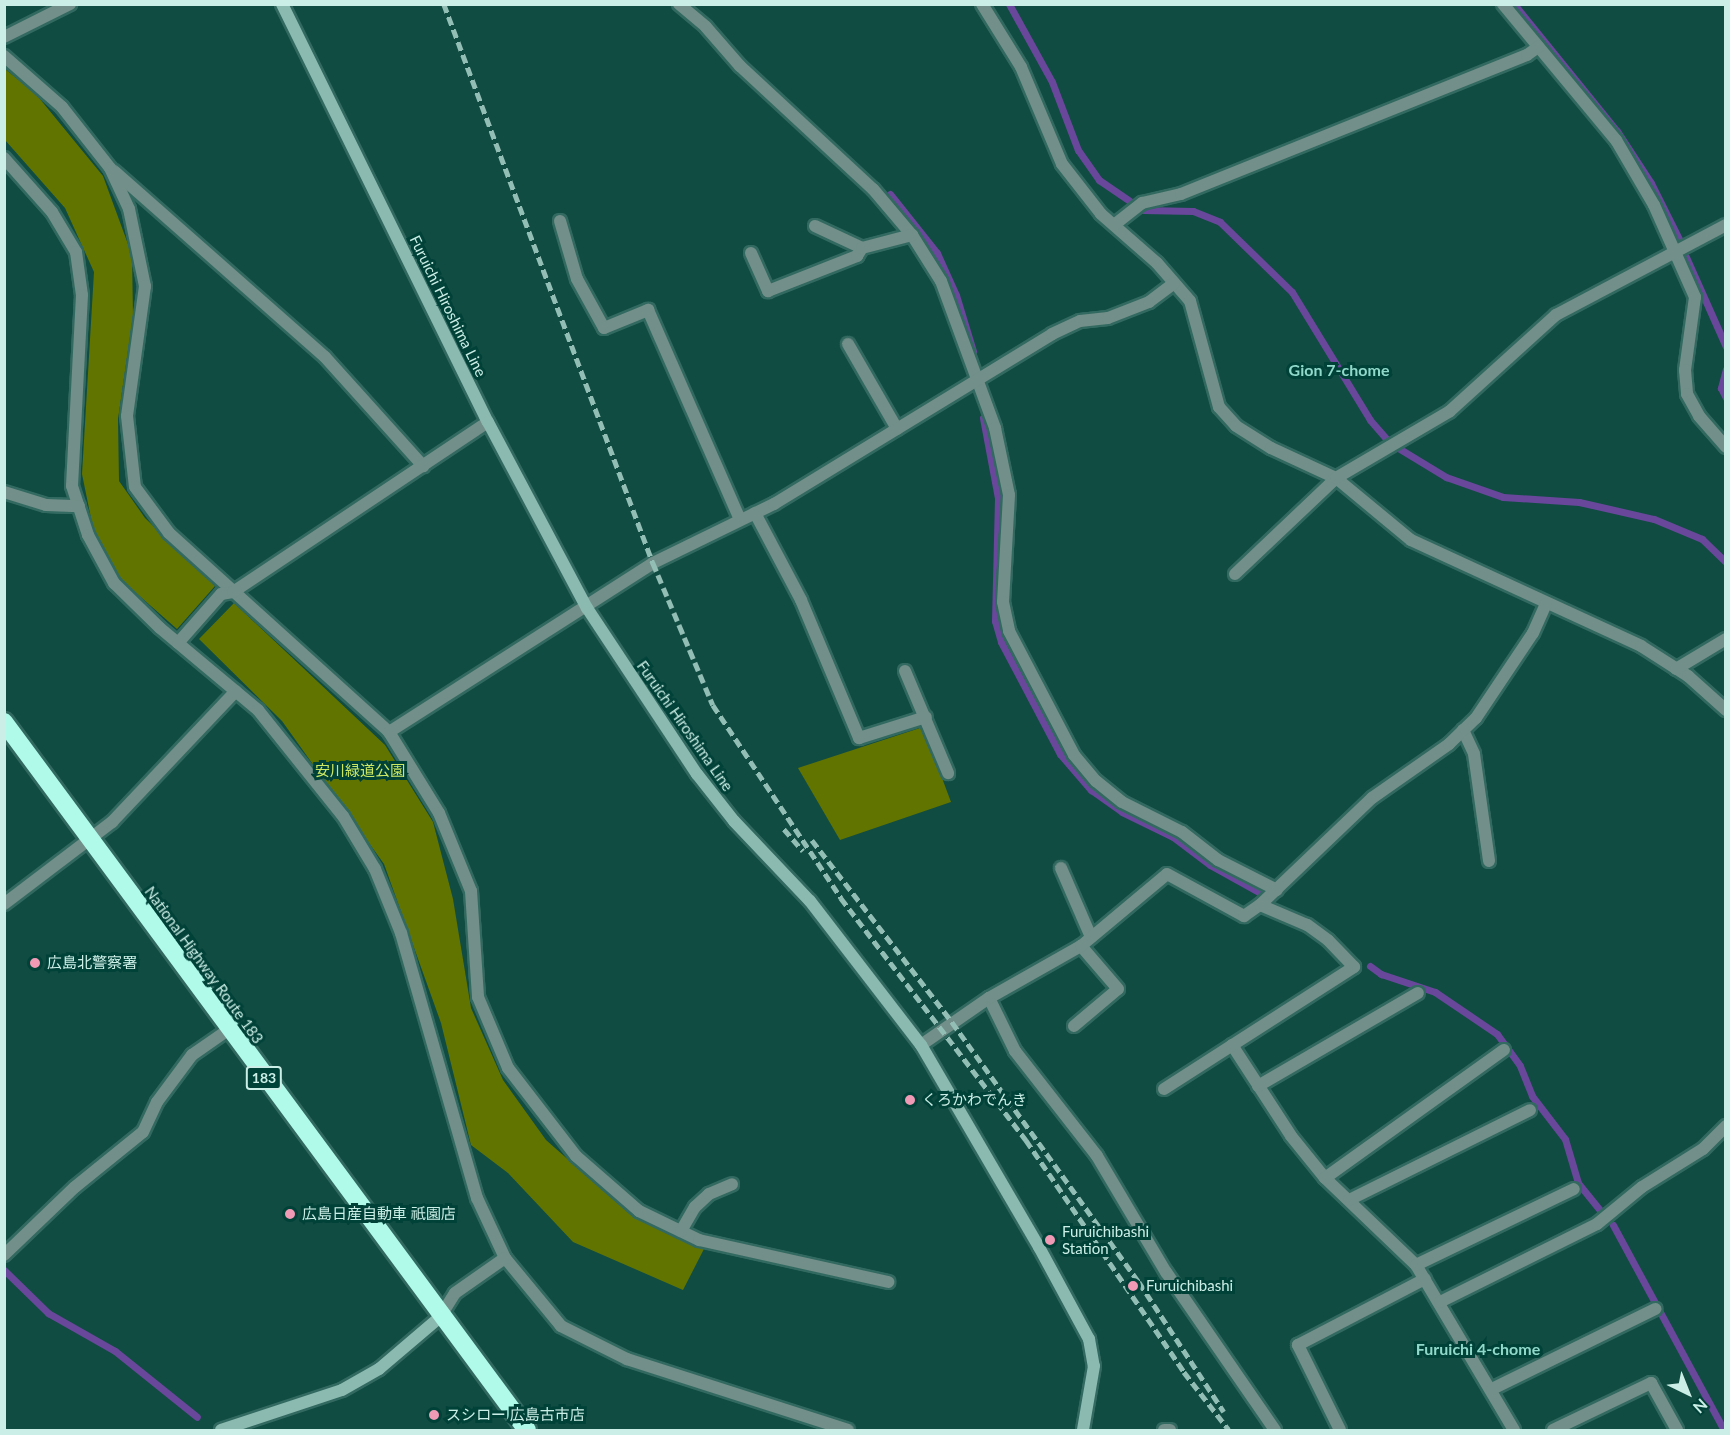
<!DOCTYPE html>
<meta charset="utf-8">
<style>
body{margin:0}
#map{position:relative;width:1730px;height:1435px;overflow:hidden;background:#104c42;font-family:Lato,"Noto Sans JP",sans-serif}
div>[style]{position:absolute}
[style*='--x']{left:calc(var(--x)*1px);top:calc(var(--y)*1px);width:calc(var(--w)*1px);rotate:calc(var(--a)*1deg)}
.green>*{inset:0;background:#627400}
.stream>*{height:7px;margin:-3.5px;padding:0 3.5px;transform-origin:3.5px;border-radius:3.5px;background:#69479b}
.roads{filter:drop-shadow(2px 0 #326960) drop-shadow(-2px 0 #326960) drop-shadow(0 2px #326960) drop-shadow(0 -2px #326960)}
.street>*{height:12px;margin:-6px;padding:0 6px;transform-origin:6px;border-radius:6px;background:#728f89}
.secondary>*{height:12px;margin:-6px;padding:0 6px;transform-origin:6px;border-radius:6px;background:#8bbab0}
.highway>*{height:18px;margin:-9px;padding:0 9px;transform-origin:9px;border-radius:9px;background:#b0faea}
.rail>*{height:4.5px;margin-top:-2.25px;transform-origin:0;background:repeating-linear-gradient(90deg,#93beb5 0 9px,transparent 0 13.5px)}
.dots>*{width:16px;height:16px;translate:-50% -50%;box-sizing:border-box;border:3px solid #004138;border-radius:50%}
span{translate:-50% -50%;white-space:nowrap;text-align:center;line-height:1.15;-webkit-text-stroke:6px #004138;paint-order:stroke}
.shield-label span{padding:2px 4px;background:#004138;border:2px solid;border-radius:4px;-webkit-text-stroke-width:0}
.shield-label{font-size:14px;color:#cbeee6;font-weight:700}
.street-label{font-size:15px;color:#cbeee6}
.park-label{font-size:15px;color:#cde963}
.poi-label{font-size:15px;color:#cbeee6}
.left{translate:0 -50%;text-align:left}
.neighbourhood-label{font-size:16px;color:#90d9ca;font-weight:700}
.frame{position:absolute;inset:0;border:6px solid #cbeee6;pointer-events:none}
.north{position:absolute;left:1658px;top:1363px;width:60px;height:60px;-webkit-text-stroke:4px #004138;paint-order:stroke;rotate:137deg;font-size:16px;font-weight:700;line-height:24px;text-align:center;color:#cbeee6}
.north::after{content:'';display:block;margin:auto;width:21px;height:27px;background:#cbeee6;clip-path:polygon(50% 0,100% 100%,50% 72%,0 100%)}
</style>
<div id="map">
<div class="green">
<i style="clip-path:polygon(5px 69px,35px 93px,103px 176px,132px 255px,133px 316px,118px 419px,119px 481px,145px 518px,215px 586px,177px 629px,118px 577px,93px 528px,82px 474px,94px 272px,65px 208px,5px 140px)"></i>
<i style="clip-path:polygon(234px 603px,385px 745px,433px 822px,453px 899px,471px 1008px,503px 1080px,546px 1140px,632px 1216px,705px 1247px,683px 1290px,573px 1242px,508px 1173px,471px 1145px,441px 1023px,384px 864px,282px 721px,199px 639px)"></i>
<i style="clip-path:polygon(923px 727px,951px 802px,840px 840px,798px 768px)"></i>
</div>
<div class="stream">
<i style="--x:1009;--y:4;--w:89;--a:61.1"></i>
<i style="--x:1052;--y:82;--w:73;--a:69.1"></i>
<i style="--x:1078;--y:150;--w:37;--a:55"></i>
<i style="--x:1099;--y:180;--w:53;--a:34.3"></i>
<i style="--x:1143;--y:210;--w:50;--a:1.1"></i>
<i style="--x:1193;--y:211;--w:29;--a:22"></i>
<i style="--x:1220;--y:222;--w:100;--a:44.2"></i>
<i style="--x:1292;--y:292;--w:150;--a:58.6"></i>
<i style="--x:1370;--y:420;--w:30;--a:49"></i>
<i style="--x:1390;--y:443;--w:66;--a:31.3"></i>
<i style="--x:1446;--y:477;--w:60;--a:19.3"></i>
<i style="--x:1503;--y:497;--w:76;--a:3.8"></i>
<i style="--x:1579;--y:502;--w:77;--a:12.8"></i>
<i style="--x:1654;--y:519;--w:52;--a:22.6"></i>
<i style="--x:1702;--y:539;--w:33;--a:44"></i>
<i style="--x:1514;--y:4;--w:164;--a:51"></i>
<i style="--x:1617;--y:131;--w:62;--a:56.8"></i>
<i style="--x:1651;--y:183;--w:63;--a:63.4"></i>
<i style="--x:890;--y:194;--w:75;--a:51.5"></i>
<i style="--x:937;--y:253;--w:46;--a:65.7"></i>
<i style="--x:956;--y:295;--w:59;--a:73.1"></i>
<i style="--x:1686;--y:257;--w:98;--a:66"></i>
<i style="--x:1726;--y:369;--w:20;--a:105"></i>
<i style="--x:1721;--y:388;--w:11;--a:63"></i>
<i style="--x:983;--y:418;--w:81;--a:79.4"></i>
<i style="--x:998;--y:498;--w:123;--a:91.4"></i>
<i style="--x:995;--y:621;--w:22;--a:74"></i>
<i style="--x:1001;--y:642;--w:127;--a:62.2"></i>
<i style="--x:1060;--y:754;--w:48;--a:49.3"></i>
<i style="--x:1091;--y:790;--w:38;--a:35"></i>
<i style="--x:1122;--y:812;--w:57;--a:26.1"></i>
<i style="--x:1173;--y:837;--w:46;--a:37.1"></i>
<i style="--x:1210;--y:865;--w:56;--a:28.9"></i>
<i style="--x:1370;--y:966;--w:14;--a:36"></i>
<i style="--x:1381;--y:974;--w:57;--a:18.4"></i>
<i style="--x:1435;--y:992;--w:75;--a:34.1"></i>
<i style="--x:1497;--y:1034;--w:39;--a:54"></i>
<i style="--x:1520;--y:1066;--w:32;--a:68"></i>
<i style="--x:1532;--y:1096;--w:54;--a:52.5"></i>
<i style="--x:1565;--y:1139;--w:46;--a:73.5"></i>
<i style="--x:1578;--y:1183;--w:36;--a:51"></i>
<i style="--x:1613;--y:1225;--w:233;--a:61.6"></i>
<i style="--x:4;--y:1270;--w:62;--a:44.3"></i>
<i style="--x:48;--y:1313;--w:77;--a:29.6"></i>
<i style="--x:115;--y:1351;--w:105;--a:38.8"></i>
</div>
<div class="roads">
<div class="street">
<i style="--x:679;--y:4;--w:35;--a:40"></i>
<i style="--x:706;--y:27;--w:52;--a:48.9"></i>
<i style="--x:740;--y:66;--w:181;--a:42.8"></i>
<i style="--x:873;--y:189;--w:60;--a:49.7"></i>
<i style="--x:912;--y:235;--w:54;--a:57.8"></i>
<i style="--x:941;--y:281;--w:157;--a:69.8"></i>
<i style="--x:995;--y:428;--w:68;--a:78.2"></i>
<i style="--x:1009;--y:495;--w:107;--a:93.2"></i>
<i style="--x:1003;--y:602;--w:30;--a:78"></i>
<i style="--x:1009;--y:631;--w:140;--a:62.3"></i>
<i style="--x:1074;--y:755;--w:34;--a:50"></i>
<i style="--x:1096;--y:781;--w:33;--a:39"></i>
<i style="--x:1122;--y:802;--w:67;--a:26.6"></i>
<i style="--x:1182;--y:832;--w:46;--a:37.9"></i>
<i style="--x:1218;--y:860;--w:66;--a:27"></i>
<i style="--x:982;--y:4;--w:74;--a:58.2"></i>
<i style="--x:1021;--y:67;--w:105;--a:67.1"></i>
<i style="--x:1062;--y:164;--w:63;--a:52"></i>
<i style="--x:1101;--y:214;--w:74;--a:41.2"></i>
<i style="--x:1157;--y:263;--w:50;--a:49"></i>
<i style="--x:1190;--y:301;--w:110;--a:74.7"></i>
<i style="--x:1219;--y:407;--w:25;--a:48"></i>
<i style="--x:1236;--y:426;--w:41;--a:32.2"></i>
<i style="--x:1271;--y:448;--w:72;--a:24.8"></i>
<i style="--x:1336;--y:478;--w:97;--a:39.6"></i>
<i style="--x:1411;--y:540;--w:253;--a:24.7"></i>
<i style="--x:1641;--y:646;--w:56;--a:32.6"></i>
<i style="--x:1688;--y:676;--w:51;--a:41.8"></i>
<i style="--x:1503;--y:4;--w:177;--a:50.3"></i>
<i style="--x:1616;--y:140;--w:75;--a:59.7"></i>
<i style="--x:1654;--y:205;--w:101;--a:66"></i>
<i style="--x:1695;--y:297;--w:74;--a:97.8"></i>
<i style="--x:1685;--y:370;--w:24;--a:85"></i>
<i style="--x:1687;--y:394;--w:25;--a:61"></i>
<i style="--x:1699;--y:416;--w:41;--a:48.9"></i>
<i style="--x:4;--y:37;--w:74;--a:-26.6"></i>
<i style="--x:4;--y:56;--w:77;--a:41.3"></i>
<i style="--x:62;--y:107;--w:78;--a:51.8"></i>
<i style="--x:110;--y:168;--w:45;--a:65.1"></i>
<i style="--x:129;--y:209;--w:79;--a:78.3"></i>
<i style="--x:145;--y:286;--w:131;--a:97.9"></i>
<i style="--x:127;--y:416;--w:71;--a:83.6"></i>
<i style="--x:135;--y:487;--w:57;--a:53.5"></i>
<i style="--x:169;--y:533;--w:297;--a:42.1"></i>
<i style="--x:389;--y:732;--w:95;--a:58.3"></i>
<i style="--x:439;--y:813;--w:84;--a:67.7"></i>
<i style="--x:471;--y:891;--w:106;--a:86.2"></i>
<i style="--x:478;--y:997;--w:77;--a:67.1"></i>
<i style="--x:508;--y:1068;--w:111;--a:52.3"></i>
<i style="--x:576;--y:1156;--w:84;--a:41.1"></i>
<i style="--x:639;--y:1211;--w:67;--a:25.8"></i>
<i style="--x:699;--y:1240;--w:194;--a:12.5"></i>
<i style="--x:4;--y:158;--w:72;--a:48.4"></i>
<i style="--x:52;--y:212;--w:47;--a:59"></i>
<i style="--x:76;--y:252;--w:43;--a:82.1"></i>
<i style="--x:82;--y:295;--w:191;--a:93"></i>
<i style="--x:72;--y:486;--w:52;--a:71.9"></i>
<i style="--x:88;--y:535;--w:55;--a:61.6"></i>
<i style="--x:114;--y:583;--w:64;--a:44.4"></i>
<i style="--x:160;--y:628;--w:128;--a:39.9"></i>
<i style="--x:258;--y:710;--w:136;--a:51.3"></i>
<i style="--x:343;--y:816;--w:62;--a:58.9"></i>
<i style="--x:375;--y:869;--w:69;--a:67.9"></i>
<i style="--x:401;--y:933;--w:276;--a:74"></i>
<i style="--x:477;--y:1198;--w:66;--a:65"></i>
<i style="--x:505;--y:1258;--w:88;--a:50.5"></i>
<i style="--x:561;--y:1326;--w:74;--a:26.6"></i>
<i style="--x:627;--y:1359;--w:232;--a:17.8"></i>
<i style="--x:114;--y:171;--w:281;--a:41.4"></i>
<i style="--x:325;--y:357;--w:147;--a:48"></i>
<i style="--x:560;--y:221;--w:60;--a:73.7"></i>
<i style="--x:577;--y:279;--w:56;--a:61.1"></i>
<i style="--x:604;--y:328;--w:48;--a:-22.2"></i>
<i style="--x:648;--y:310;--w:229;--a:66.3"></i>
<i style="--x:1114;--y:225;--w:36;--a:-38"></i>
<i style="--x:1142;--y:203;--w:40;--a:-13"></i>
<i style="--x:1181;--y:194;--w:373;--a:-21.9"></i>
<i style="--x:1527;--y:55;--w:14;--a:-36"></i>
<i style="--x:815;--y:226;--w:52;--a:25.1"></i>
<i style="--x:751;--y:253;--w:42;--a:65.9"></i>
<i style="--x:768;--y:291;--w:96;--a:-21.5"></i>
<i style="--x:857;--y:256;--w:9;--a:-58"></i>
<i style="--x:862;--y:248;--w:52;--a:-14.6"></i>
<i style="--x:848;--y:344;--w:98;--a:60"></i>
<i style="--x:4;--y:492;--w:44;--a:17.2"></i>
<i style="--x:46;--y:505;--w:33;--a:2"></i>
<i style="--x:755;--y:513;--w:98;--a:62.1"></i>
<i style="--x:801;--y:600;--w:150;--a:67.2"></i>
<i style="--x:859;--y:738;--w:70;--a:-17.4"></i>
<i style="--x:1235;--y:574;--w:139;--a:-43.5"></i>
<i style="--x:1336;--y:478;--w:132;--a:-30.4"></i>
<i style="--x:1450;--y:411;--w:143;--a:-42.2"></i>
<i style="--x:1556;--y:315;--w:192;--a:-27.9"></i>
<i style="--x:178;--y:643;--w:65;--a:-48.7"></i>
<i style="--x:221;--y:594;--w:12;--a:-9"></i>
<i style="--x:233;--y:592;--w:306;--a:-33.7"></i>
<i style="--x:1676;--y:669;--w:58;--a:-31"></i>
<i style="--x:905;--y:671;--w:111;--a:67.1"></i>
<i style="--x:1463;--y:730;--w:26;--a:65"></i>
<i style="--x:1474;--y:754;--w:108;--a:82"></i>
<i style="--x:389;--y:732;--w:313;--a:-32.6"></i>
<i style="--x:653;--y:563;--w:135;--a:-26"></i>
<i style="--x:774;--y:504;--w:326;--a:-31.4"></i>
<i style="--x:1052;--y:334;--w:31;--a:-25"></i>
<i style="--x:1080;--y:321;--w:28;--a:-6"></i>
<i style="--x:1108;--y:318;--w:44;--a:-21.3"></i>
<i style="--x:1149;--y:302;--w:31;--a:-37"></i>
<i style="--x:1061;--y:868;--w:75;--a:66.5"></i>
<i style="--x:4;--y:904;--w:136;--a:-37.2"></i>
<i style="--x:112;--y:822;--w:180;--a:-46.6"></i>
<i style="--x:989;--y:998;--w:59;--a:63.9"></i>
<i style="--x:1015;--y:1051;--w:133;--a:52"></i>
<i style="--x:1097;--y:1156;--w:135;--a:59.3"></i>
<i style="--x:1166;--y:1272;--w:192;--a:55.4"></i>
<i style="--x:1074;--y:1026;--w:57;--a:-40.1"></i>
<i style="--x:1118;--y:989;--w:57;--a:-130.7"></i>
<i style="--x:921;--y:1045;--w:83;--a:-34.7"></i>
<i style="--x:989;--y:998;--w:106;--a:-29.5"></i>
<i style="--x:1081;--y:946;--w:112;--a:-39.9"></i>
<i style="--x:1167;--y:874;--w:88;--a:28.6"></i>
<i style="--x:1244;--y:916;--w:19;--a:-35"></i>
<i style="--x:1232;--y:1045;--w:108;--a:57"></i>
<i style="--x:1291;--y:1136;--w:54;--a:51"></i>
<i style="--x:1325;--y:1178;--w:126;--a:43.7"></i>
<i style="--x:1416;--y:1265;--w:192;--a:59.3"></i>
<i style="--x:1258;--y:1086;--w:185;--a:-30.2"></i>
<i style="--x:1164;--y:1089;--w:226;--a:-32.7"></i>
<i style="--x:1354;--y:967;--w:37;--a:-134"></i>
<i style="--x:1328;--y:940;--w:26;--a:-144"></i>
<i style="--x:1307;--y:925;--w:51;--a:-156.9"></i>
<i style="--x:1260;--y:905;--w:155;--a:-43.7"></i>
<i style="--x:1372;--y:798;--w:94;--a:-35"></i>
<i style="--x:1449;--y:744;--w:37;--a:-44"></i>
<i style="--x:1476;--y:718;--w:102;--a:-56.2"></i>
<i style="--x:1533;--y:633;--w:32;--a:-66"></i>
<i style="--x:1325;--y:1178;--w:220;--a:-35.6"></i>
<i style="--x:1349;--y:1200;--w:202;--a:-26.4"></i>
<i style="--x:681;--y:1231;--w:28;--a:-60"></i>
<i style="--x:695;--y:1207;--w:19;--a:-43"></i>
<i style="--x:709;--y:1194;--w:25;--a:-23"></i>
<i style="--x:4;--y:1255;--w:98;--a:-43.8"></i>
<i style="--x:75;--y:1187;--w:87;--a:-39"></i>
<i style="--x:143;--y:1132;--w:33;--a:-65"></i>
<i style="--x:157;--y:1102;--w:59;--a:-53.3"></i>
<i style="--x:192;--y:1055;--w:44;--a:-34.8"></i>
<i style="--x:1416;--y:1265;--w:175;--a:-25.7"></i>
<i style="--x:1440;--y:1302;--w:175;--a:-26.4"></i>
<i style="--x:1597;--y:1224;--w:58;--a:-39.4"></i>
<i style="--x:1642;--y:1187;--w:72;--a:-31.9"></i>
<i style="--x:1703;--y:1149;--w:33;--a:-45"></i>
<i style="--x:440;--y:1317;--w:28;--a:-58"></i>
<i style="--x:455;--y:1293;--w:61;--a:-35"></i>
<i style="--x:1492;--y:1389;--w:182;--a:-26.1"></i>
<i style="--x:1164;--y:1430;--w:6;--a:0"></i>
<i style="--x:1340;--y:1430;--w:95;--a:-116.3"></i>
<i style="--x:1298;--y:1345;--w:143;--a:-27.5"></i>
<i style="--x:1553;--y:1430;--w:109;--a:-25.6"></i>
<i style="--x:1651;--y:1383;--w:54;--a:61"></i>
</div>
<div class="secondary">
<i style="--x:282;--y:4;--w:466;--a:63.8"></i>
<i style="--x:488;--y:422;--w:211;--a:62"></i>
<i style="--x:587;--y:608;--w:199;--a:56.5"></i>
<i style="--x:697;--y:774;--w:60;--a:51.8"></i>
<i style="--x:734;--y:821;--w:110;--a:46.5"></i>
<i style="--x:810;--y:901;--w:182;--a:52.4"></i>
<i style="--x:921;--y:1045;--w:234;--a:59.7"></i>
<i style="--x:1039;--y:1247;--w:105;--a:61.5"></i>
<i style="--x:1089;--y:1339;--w:27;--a:80"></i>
<i style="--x:1094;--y:1366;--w:65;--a:99.8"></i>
<i style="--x:221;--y:1430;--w:127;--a:-18.3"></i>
<i style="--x:342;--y:1390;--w:43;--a:-29.6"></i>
<i style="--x:379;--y:1369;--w:80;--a:-40.4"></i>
</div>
<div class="highway">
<i style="--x:4;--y:722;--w:880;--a:53.55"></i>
</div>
</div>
<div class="rail">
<i style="--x:444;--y:4;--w:597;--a:69.5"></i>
<i style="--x:653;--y:563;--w:154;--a:67.1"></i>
<i style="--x:713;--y:705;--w:232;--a:56.4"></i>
<i style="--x:841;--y:898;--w:305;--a:52.6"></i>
<i style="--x:1026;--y:1140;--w:281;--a:55.7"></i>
<i style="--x:1184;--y:1372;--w:73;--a:52.2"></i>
<i style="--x:784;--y:829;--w:29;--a:49"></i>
<i style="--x:812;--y:840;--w:230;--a:52.4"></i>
<i style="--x:952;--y:1022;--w:320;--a:54.3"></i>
<i style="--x:1139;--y:1282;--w:155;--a:56.8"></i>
</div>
<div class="dots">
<i style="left:35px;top:963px;background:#f09ab5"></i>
<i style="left:910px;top:1100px;background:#f09ab5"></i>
<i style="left:290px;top:1214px;background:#f09ab5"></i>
<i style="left:1050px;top:1240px;background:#f09ab5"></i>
<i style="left:1133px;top:1286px;background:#f09ab5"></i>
<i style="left:434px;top:1415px;background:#f09ab5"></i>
</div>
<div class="shield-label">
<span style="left:264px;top:1078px">183</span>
</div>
<div class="street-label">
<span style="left:448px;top:306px;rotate:64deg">Furuichi Hiroshima Line</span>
<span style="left:685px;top:726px;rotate:55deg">Furuichi Hiroshima Line</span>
<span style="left:204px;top:965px;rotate:54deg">National Highway Route 183</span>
</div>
<div class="park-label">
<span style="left:360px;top:771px">安川緑道公園</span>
</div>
<div class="poi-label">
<span class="left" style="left:47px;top:963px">広島北警察署</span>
<span class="left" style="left:922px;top:1100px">くろかわでんき</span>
<span class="left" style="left:302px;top:1214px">広島日産自動車 祇園店</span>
<span class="left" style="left:1062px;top:1240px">Furuichibashi<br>Station</span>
<span class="left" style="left:1146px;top:1286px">Furuichibashi</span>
<span class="left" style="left:446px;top:1415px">スシロー 広島古市店</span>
</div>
<div class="neighbourhood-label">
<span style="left:1339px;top:370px">Gion 7-chome</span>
<span style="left:1478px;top:1349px">Furuichi 4-chome</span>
</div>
<div class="frame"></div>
<div class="north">N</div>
</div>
